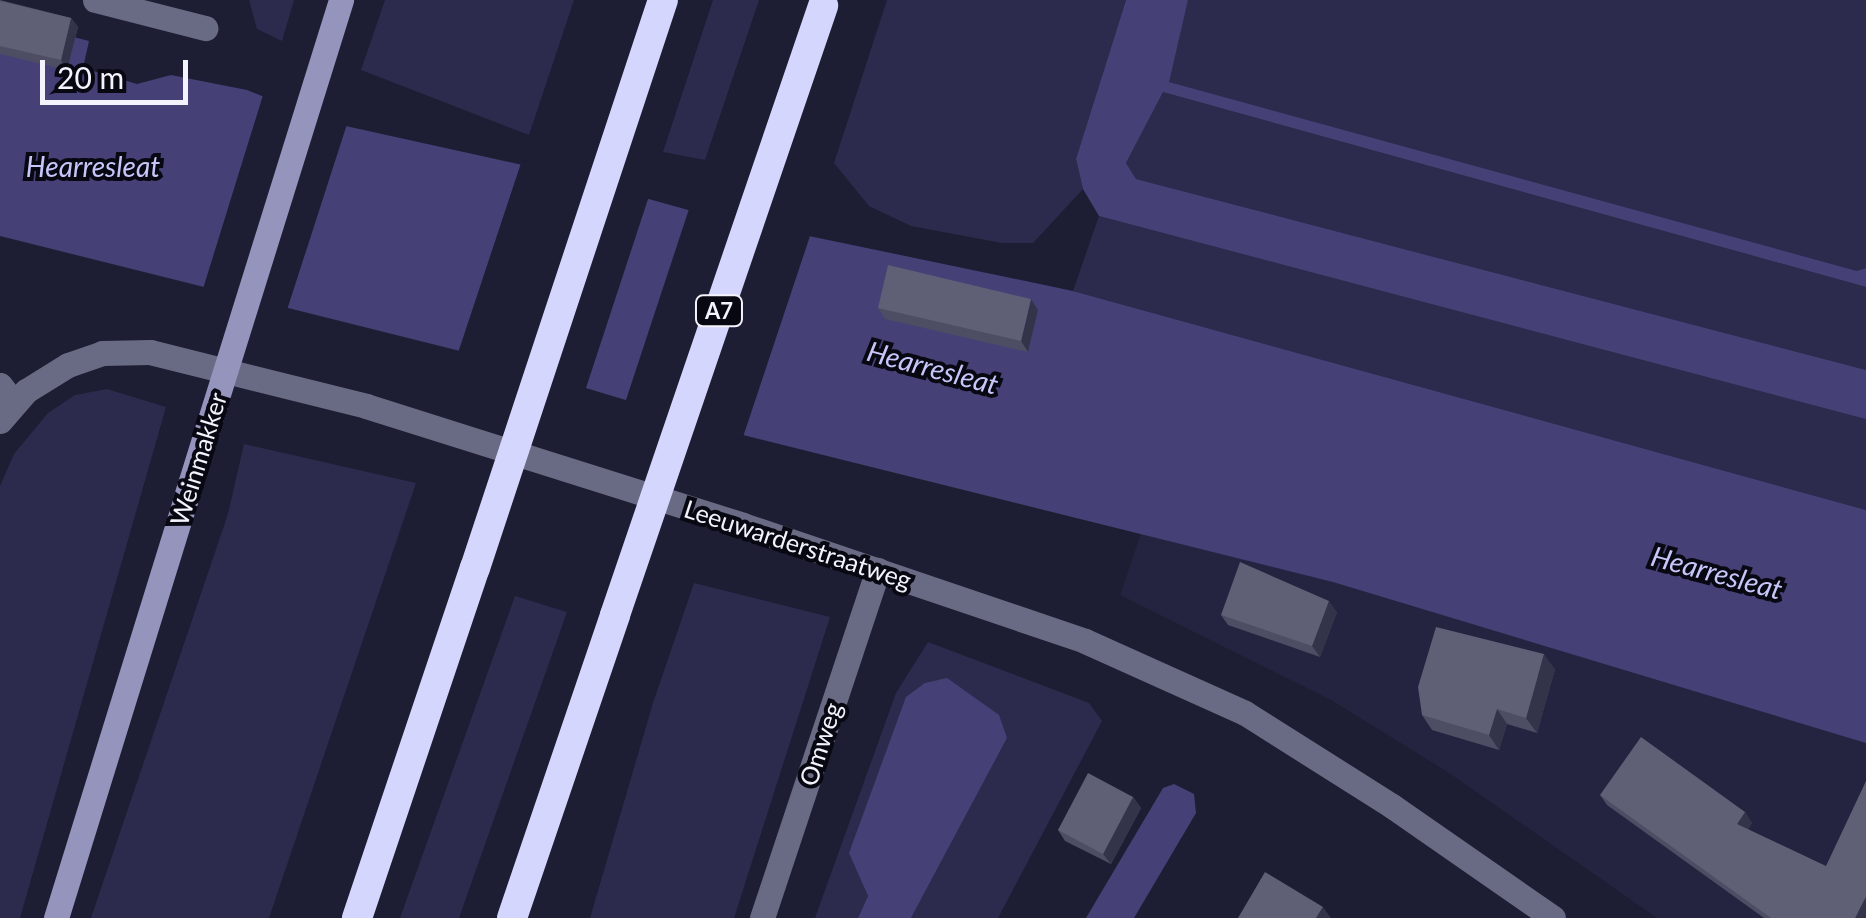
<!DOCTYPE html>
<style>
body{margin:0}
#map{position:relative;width:1866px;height:918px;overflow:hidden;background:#1d1d33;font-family:Lato,sans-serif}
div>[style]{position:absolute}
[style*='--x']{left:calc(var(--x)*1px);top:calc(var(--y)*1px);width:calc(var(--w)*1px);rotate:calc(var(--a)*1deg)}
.built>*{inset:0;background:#242340}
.green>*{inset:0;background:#2d2b4d}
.water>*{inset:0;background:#454177}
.pier>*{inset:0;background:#1d1d33}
.minor>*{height:25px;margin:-12.5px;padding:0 12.5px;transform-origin:12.5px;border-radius:12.5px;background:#696a83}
.tertiary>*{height:25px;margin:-12.5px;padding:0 12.5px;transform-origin:12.5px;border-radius:12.5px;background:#696a83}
.secondary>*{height:25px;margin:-12.5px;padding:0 12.5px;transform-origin:12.5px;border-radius:12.5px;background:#9494bd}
.motorway>*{height:30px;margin:-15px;padding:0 15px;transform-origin:15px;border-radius:15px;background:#d5d6fd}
.secondary-bridge>*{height:25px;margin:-12.5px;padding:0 12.5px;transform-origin:12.5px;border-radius:12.5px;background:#9494bd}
.motorway-bridge>*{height:30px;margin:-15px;padding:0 15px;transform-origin:15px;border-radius:15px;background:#d5d6fd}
.wall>*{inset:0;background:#4d4d64}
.shaded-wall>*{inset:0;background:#33334a}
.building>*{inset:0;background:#5f5f75}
span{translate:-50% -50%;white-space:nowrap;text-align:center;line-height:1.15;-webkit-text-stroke:8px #080812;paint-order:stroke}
.shield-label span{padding:2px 8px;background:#080812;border:2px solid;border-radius:8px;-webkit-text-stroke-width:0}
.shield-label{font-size:22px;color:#f3f3fd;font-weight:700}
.street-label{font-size:25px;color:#f3f3fd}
.water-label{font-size:28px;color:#c6c6f9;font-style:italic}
.scale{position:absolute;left:40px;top:60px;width:148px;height:45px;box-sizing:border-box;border:5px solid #f3f3fd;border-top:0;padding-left:12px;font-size:30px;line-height:35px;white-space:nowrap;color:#f3f3fd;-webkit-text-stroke:8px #080812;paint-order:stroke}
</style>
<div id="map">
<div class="built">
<i style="clip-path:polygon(1150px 507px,1866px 698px,1866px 918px,1657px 918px,1449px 773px,1331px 700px,1120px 595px)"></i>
</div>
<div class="green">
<i style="clip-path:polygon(249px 0,294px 0,282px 41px,257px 29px)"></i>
<i style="clip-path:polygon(385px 0,574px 0,529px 135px,361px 70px)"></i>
<i style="clip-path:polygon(713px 0,759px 0,705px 160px,663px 152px)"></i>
<i style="clip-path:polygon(887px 0,1126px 0,1076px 159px,1083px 189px,1033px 243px,1002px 243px,911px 226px,869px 206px,834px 163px)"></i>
<i style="clip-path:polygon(1188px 0,1866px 0,1866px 268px,1857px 271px,1168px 82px)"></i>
<i style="clip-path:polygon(1163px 92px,1866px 287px,1866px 370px,1136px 179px,1126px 163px)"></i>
<i style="clip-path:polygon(1099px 216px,1866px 418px,1866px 510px,1073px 291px)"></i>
<i style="clip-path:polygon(107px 389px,166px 407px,20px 918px,0 918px,0 486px,14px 454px,48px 413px,75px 395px)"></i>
<i style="clip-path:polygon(244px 444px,416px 483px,269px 918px,91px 918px,228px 514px)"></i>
<i style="clip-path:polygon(694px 583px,830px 617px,734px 918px,590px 918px,653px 703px)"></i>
<i style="clip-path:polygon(515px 596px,567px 612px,459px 918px,400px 918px)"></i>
<i style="clip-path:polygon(928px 642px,1089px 703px,1102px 721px,998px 918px,911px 918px,1007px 738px,849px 852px,868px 896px,858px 918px,815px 918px,896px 693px)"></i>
</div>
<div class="water">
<i style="clip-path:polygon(1126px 0,1188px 0,1169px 82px,1857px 271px,1866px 268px,1866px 287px,1163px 92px,1126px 163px,1136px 179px,1866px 370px,1866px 419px,1099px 216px,1083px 189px,1076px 159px)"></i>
<i style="clip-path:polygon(0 18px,89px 41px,83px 68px,137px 84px,171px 75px,247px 90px,323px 121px,541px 169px,699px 213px,1073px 291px,1866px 510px,1866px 743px,1333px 582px,735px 433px,480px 356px,0 236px)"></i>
<i style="clip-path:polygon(947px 678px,999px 715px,1007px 738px,911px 918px,858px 918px,868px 896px,849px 853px,906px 697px,925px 683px)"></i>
<i style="clip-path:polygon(1174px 784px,1194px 794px,1196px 813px,1134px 918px,1086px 918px,1163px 788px)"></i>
</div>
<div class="pier">
<i style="clip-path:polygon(264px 92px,348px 121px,286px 313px,202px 292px)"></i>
<i style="clip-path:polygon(522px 160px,650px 193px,584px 394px,457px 356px)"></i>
<i style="clip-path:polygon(690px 206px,812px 230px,742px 440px,624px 406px)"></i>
</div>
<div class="minor">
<i style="--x:95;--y:0;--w:114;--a:14.3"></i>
<i style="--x:0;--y:385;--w:23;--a:52"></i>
<i style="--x:762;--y:918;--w:367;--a:-71.6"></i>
</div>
<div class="tertiary">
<i style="--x:0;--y:421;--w:40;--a:-49"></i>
<i style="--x:26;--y:391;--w:49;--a:-31.8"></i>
<i style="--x:68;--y:365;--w:36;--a:-19"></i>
<i style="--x:102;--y:353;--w:48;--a:-1.2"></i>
<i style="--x:150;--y:352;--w:223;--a:14"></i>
<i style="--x:366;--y:406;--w:395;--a:17.5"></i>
<i style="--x:743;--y:525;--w:361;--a:18.7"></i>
<i style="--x:1085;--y:641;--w:175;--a:24.2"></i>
<i style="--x:1245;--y:713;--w:174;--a:32.3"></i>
<i style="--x:1392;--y:806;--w:196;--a:34.8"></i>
</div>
<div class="secondary">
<i style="--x:56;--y:918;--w:437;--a:-72.8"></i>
</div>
<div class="motorway">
<i style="--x:357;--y:918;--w:369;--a:-71.4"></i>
<i style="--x:512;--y:918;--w:320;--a:-71.2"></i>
</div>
<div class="secondary-bridge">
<i style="--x:185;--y:500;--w:524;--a:-72.67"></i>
</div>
<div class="motorway-bridge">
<i style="--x:475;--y:568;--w:598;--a:-71.69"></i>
<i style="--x:615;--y:615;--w:644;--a:-71.14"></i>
</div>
<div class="wall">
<i style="clip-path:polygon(0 0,71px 18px,78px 27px,67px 70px,0 54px)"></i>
<i style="clip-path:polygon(878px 308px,1038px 310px,1028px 352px,885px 319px)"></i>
<i style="clip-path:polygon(1337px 612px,1320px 657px,1228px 625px,1221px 615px)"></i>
<i style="clip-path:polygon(1555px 669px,1537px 733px,1507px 724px,1499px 750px,1432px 730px,1422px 715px)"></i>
<i style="clip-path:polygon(1600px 795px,1745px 812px,1752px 823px,1748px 829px,1866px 918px,1764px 918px,1607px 805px)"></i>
<i style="clip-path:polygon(1133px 797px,1141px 808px,1111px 864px,1065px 841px,1058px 830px)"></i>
</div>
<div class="shaded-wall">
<i style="clip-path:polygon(71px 18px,78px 27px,67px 70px,61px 60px)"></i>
<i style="clip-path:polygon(1031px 299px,1038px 310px,1028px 352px,1021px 341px)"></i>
<i style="clip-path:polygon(1329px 601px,1337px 612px,1320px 657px,1312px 646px)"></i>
<i style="clip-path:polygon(1544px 654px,1555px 669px,1537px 733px,1526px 718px)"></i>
<i style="clip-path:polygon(1497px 709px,1507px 724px,1499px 750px,1489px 735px)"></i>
<i style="clip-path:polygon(1133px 797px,1141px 808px,1111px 864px,1103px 854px)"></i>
<i style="clip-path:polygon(1745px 812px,1752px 823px,1744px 834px,1737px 824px)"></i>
<i style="clip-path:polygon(1866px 897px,1866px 918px,1855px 918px)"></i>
<i style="clip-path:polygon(1323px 907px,1331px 918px,1316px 918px)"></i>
</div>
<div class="building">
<i style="clip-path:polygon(0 1px,71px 18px,61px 60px,0 46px)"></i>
<i style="clip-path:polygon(888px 265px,1031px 299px,1021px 341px,878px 308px)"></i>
<i style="clip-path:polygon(1240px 562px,1329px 601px,1312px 646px,1221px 615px)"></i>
<i style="clip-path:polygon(1436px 627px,1544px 654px,1526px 718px,1497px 709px,1489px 735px,1422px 715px,1418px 687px)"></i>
<i style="clip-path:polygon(1641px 737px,1745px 812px,1737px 824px,1826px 866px,1866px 781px,1866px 897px,1855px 918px,1771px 918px,1600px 795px)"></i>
<i style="clip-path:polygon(1088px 773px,1133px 797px,1103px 854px,1058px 830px)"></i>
<i style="clip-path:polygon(1265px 872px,1323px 907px,1316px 918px,1238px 918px)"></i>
</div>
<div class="shield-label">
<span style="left:719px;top:311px">A7</span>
</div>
<div class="street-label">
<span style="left:198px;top:459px;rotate:-73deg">Weinmakker</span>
<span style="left:798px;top:544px;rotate:18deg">Leeuwarderstraatweg</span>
<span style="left:820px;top:744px;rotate:-72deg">Omweg</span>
</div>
<div class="water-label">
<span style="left:93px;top:166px">Hearresleat</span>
<span style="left:933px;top:367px;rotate:15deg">Hearresleat</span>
<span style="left:1717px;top:572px;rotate:15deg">Hearresleat</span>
</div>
<div class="scale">20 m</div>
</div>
